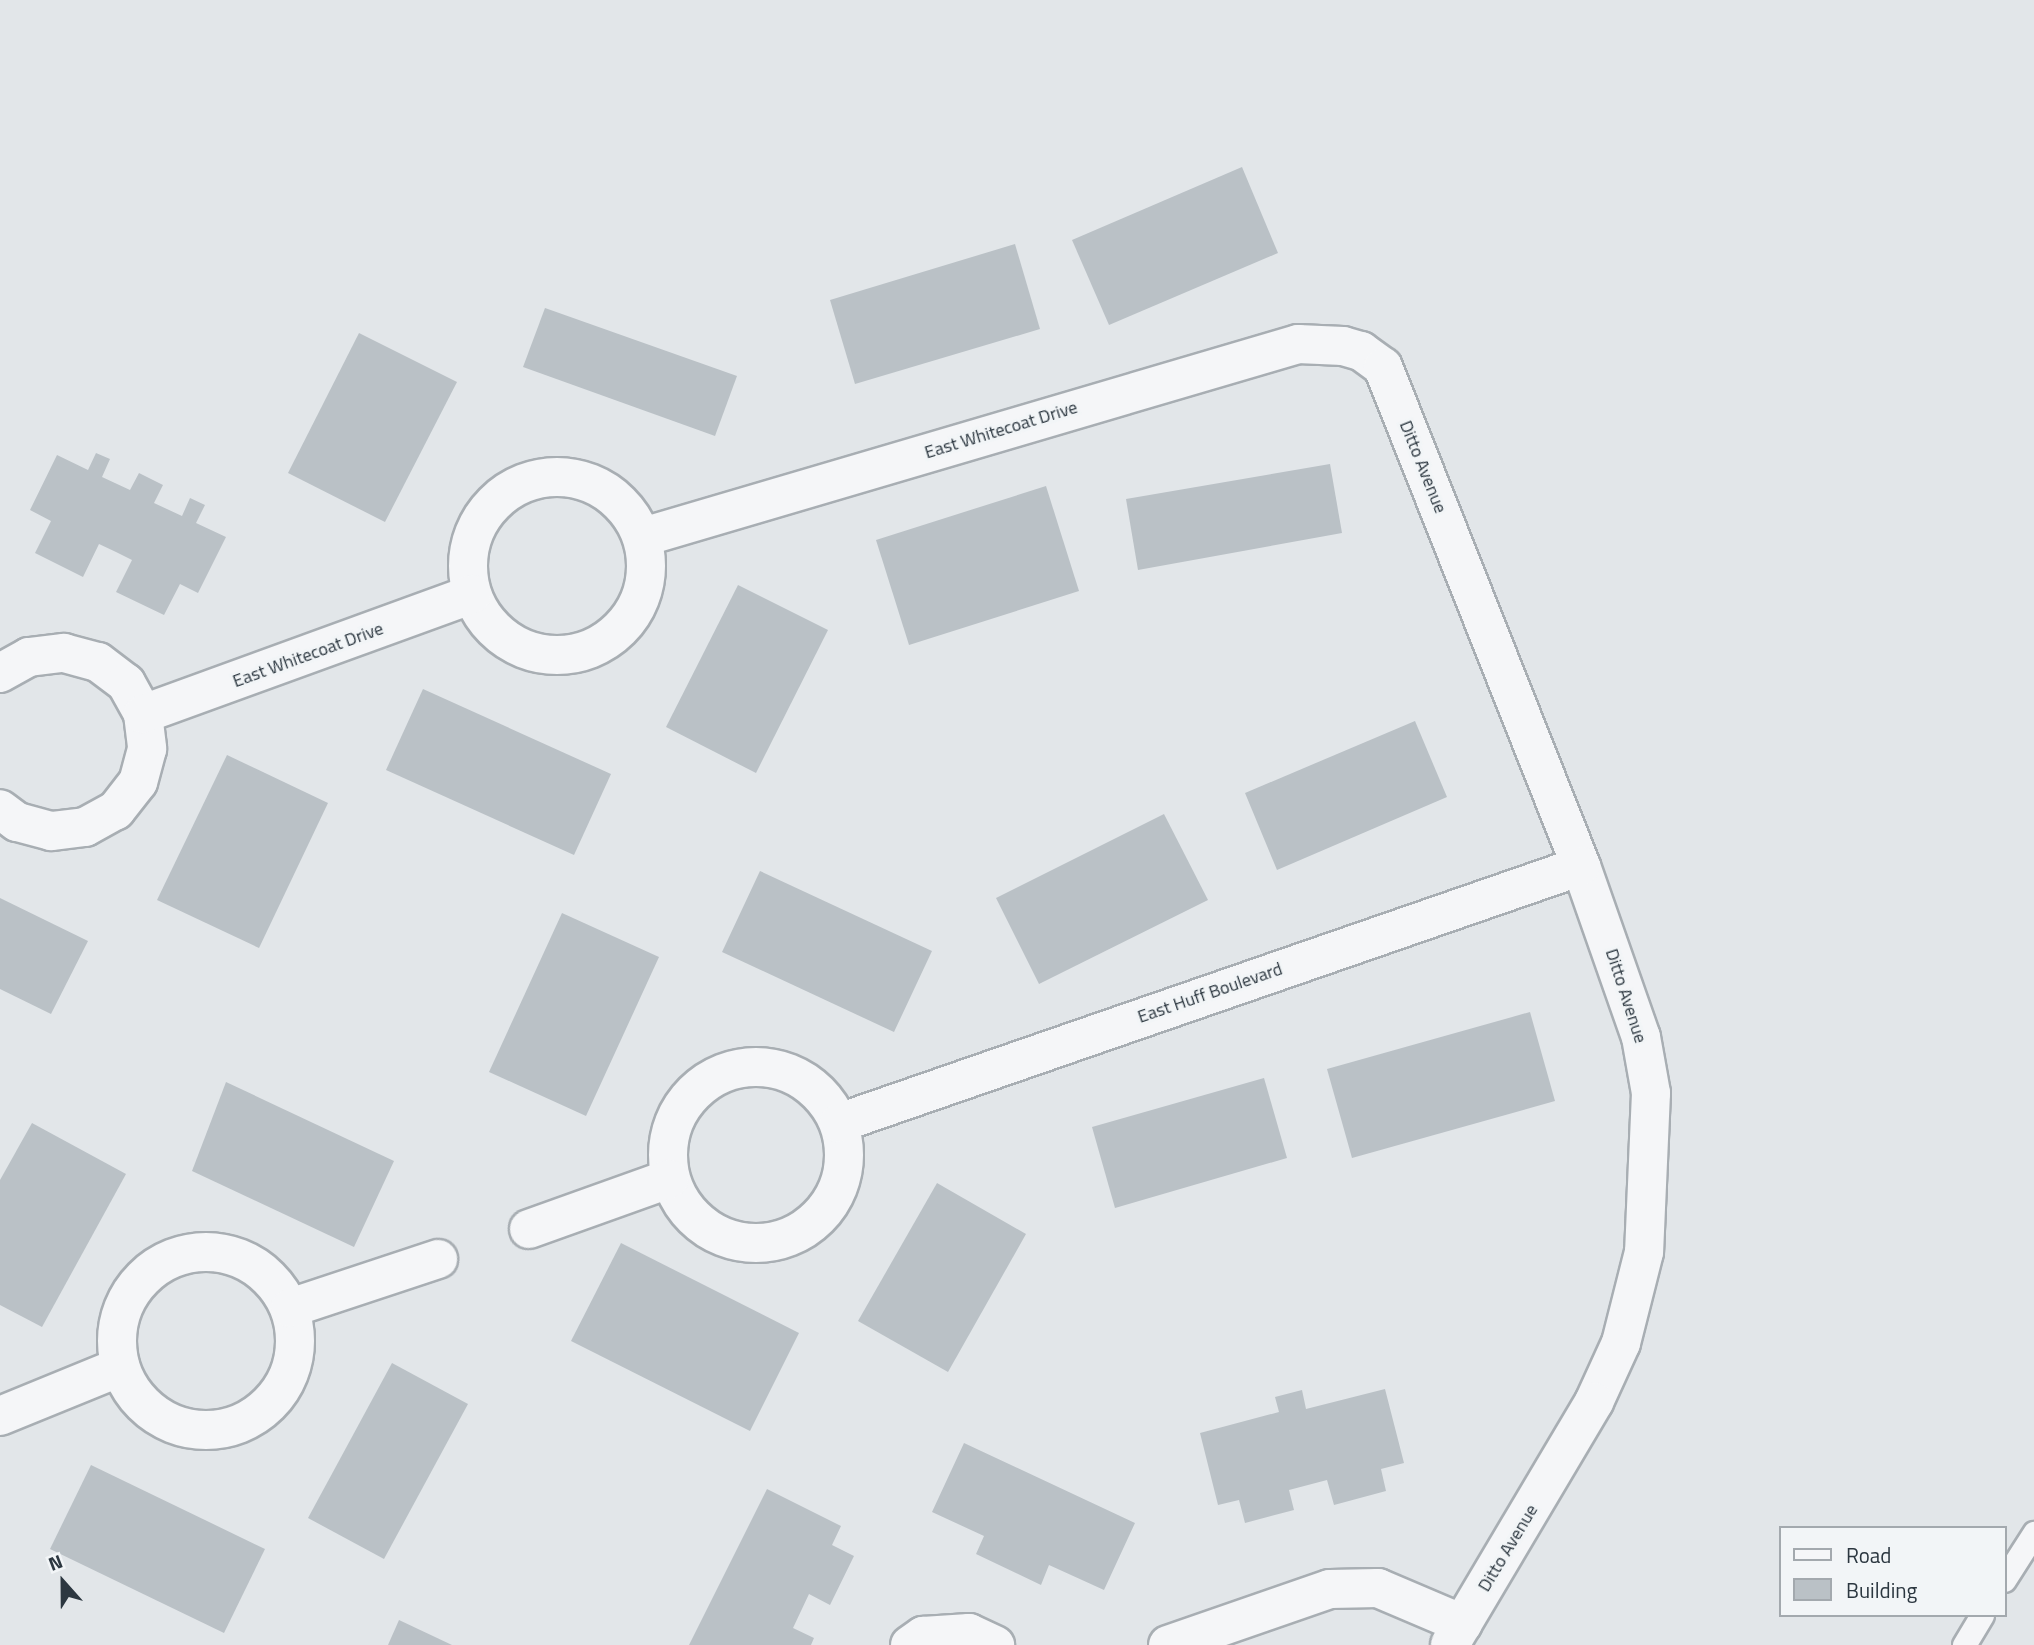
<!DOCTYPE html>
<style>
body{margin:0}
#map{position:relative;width:2034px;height:1645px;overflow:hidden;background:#e2e6e9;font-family:"Titillium Web",sans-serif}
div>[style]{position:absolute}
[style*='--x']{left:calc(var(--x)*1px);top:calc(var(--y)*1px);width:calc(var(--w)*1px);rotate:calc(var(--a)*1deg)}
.building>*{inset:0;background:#bac1c6}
.roads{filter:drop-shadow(2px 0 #a8aeb3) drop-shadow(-2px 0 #a8aeb3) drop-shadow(0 2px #a8aeb3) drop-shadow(0 -2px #a8aeb3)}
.service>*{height:23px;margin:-11.5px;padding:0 11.5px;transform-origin:11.5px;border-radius:11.5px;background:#f5f6f8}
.minor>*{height:38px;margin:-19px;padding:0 19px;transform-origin:19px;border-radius:19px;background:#f5f6f8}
.minor>.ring{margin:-19px;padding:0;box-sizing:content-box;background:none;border:38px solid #f5f6f8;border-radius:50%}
span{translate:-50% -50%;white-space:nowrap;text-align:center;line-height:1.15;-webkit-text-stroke:6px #f2f5f7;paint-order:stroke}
.street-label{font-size:18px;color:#2c3740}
.legend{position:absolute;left:1779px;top:1526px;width:228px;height:91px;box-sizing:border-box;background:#f2f5f7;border:2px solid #a3a9ae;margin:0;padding:9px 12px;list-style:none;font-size:21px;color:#2c3740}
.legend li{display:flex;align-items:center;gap:14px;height:35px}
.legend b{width:35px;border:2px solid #a3a9ae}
.north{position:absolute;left:28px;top:1547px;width:70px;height:70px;-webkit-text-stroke:5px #f2f5f7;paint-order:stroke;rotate:339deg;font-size:19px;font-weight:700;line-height:28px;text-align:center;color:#2c3740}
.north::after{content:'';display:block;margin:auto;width:24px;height:32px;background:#2c3740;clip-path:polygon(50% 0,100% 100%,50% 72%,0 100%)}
</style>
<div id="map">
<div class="building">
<i style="clip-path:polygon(1242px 167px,1278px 253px,1109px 325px,1072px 240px)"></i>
<i style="clip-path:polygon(1015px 244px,1040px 329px,855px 384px,830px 300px)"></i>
<i style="clip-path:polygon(545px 308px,737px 376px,715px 436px,523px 367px)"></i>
<i style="clip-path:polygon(359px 333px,457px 382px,385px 522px,288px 473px)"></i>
<i style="clip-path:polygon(96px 453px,110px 459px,102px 477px,130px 490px,139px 473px,163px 485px,154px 503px,182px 516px,190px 498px,205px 505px,196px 523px,226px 537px,198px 593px,180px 584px,164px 615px,116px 592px,132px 560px,116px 552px,99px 544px,83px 577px,35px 553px,51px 521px,30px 510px,57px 455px,88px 470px)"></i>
<i style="clip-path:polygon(1330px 464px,1342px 533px,1138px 570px,1126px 499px)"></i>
<i style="clip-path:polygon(1046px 486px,1079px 591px,909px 645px,876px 540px)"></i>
<i style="clip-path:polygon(738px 585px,828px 630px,756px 773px,666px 727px)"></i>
<i style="clip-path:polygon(423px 689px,611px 774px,574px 855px,386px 770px)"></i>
<i style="clip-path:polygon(1415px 721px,1447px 797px,1277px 870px,1245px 793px)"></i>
<i style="clip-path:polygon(227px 755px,328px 803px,259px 948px,157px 900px)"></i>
<i style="clip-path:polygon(1164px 814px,1208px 900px,1039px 984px,996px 898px)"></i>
<i style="clip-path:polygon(760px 871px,932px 951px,894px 1032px,722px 952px)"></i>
<i style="clip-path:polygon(0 898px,88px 941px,51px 1014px,0 989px)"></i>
<i style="clip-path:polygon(562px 913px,659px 957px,586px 1116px,489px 1072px)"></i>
<i style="clip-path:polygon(1530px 1012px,1555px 1101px,1352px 1158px,1327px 1069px)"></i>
<i style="clip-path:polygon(1264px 1078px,1287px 1158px,1115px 1208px,1092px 1127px)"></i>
<i style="clip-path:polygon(226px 1082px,394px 1161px,354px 1247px,192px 1171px)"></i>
<i style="clip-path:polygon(32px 1123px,126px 1174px,42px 1327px,0 1305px,0 1180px)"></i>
<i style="clip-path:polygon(937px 1183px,1026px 1234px,948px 1372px,858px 1321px)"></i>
<i style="clip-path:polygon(621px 1243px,799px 1333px,750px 1431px,571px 1341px)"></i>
<i style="clip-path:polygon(392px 1363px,468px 1404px,384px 1559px,308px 1518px)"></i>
<i style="clip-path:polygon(1385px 1389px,1404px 1463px,1381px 1469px,1386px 1491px,1334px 1505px,1327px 1480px,1289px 1490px,1294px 1510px,1245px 1523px,1239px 1500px,1218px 1505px,1200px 1433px,1279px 1412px,1275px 1397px,1302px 1390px,1306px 1409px)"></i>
<i style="clip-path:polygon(964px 1443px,1135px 1523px,1104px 1590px,1049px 1565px,1041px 1585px,976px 1554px,984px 1536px,932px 1512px)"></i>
<i style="clip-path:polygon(91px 1465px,265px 1549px,224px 1633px,50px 1549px)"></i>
<i style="clip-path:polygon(767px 1489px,841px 1526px,832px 1545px,854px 1556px,830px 1605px,809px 1594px,793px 1628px,814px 1638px,811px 1645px,689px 1645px)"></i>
<i style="clip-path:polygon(399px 1620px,452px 1645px,388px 1645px)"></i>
</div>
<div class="roads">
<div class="service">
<i style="--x:2004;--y:1580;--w:56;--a:-57.4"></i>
<i style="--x:1964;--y:1645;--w:35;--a:-59"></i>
</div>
<div class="minor">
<i class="ring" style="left:468px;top:477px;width:140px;height:140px"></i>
<i style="--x:643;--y:537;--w:683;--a:-16.42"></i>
<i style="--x:1298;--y:344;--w:45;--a:2.5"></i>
<i style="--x:1343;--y:346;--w:19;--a:16"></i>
<i style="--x:1361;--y:351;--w:27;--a:36"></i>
<i style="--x:1383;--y:367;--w:537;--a:68.36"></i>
<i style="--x:1581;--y:866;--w:181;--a:70.7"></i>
<i style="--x:1641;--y:1037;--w:57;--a:79.9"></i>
<i style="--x:1651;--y:1093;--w:159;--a:92.5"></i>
<i style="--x:1644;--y:1252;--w:94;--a:104.2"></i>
<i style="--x:1621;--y:1343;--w:65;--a:114.6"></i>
<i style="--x:1594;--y:1402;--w:282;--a:120.7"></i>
<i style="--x:0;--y:673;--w:33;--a:-29"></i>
<i style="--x:29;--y:657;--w:35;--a:-7"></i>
<i style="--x:64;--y:653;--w:35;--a:15"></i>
<i style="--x:98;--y:662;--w:35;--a:37"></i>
<i style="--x:126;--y:683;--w:35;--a:61"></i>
<i style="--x:143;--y:714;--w:35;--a:83"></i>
<i style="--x:147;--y:749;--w:34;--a:105"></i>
<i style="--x:138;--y:782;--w:36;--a:128"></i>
<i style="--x:116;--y:810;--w:35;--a:151"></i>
<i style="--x:85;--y:827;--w:34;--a:173"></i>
<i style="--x:51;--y:831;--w:35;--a:-165"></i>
<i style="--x:17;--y:822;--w:21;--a:-143"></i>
<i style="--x:143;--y:714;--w:350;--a:-20"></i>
<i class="ring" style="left:668px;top:1067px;width:138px;height:138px"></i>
<i style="--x:839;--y:1123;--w:785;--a:-19.1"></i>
<i style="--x:529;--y:1229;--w:149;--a:-19.7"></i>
<i class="ring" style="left:117px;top:1252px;width:140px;height:140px"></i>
<i style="--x:290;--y:1308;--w:156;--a:-18.3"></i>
<i style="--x:0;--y:1416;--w:130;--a:-22.2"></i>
<i style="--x:910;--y:1645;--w:16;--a:-35"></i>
<i style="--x:923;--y:1636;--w:46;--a:-3.7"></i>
<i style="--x:969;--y:1633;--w:29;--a:25"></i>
<i style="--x:1168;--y:1645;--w:171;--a:-19.1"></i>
<i style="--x:1330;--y:1589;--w:48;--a:-1.2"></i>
<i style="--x:1378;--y:1588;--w:92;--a:23"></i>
</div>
</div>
<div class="street-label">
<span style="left:1001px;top:430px;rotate:-17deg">East Whitecoat Drive</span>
<span style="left:1423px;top:467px;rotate:68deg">Ditto Avenue</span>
<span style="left:308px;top:655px;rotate:-20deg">East Whitecoat Drive</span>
<span style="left:1210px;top:993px;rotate:-19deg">East Huff Boulevard</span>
<span style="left:1626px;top:996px;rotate:72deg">Ditto Avenue</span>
<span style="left:1508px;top:1548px;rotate:-59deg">Ditto Avenue</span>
</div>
<ul class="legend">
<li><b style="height:9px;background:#f5f6f8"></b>Road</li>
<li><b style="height:19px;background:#bac1c6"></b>Building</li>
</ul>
<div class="north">N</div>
</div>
